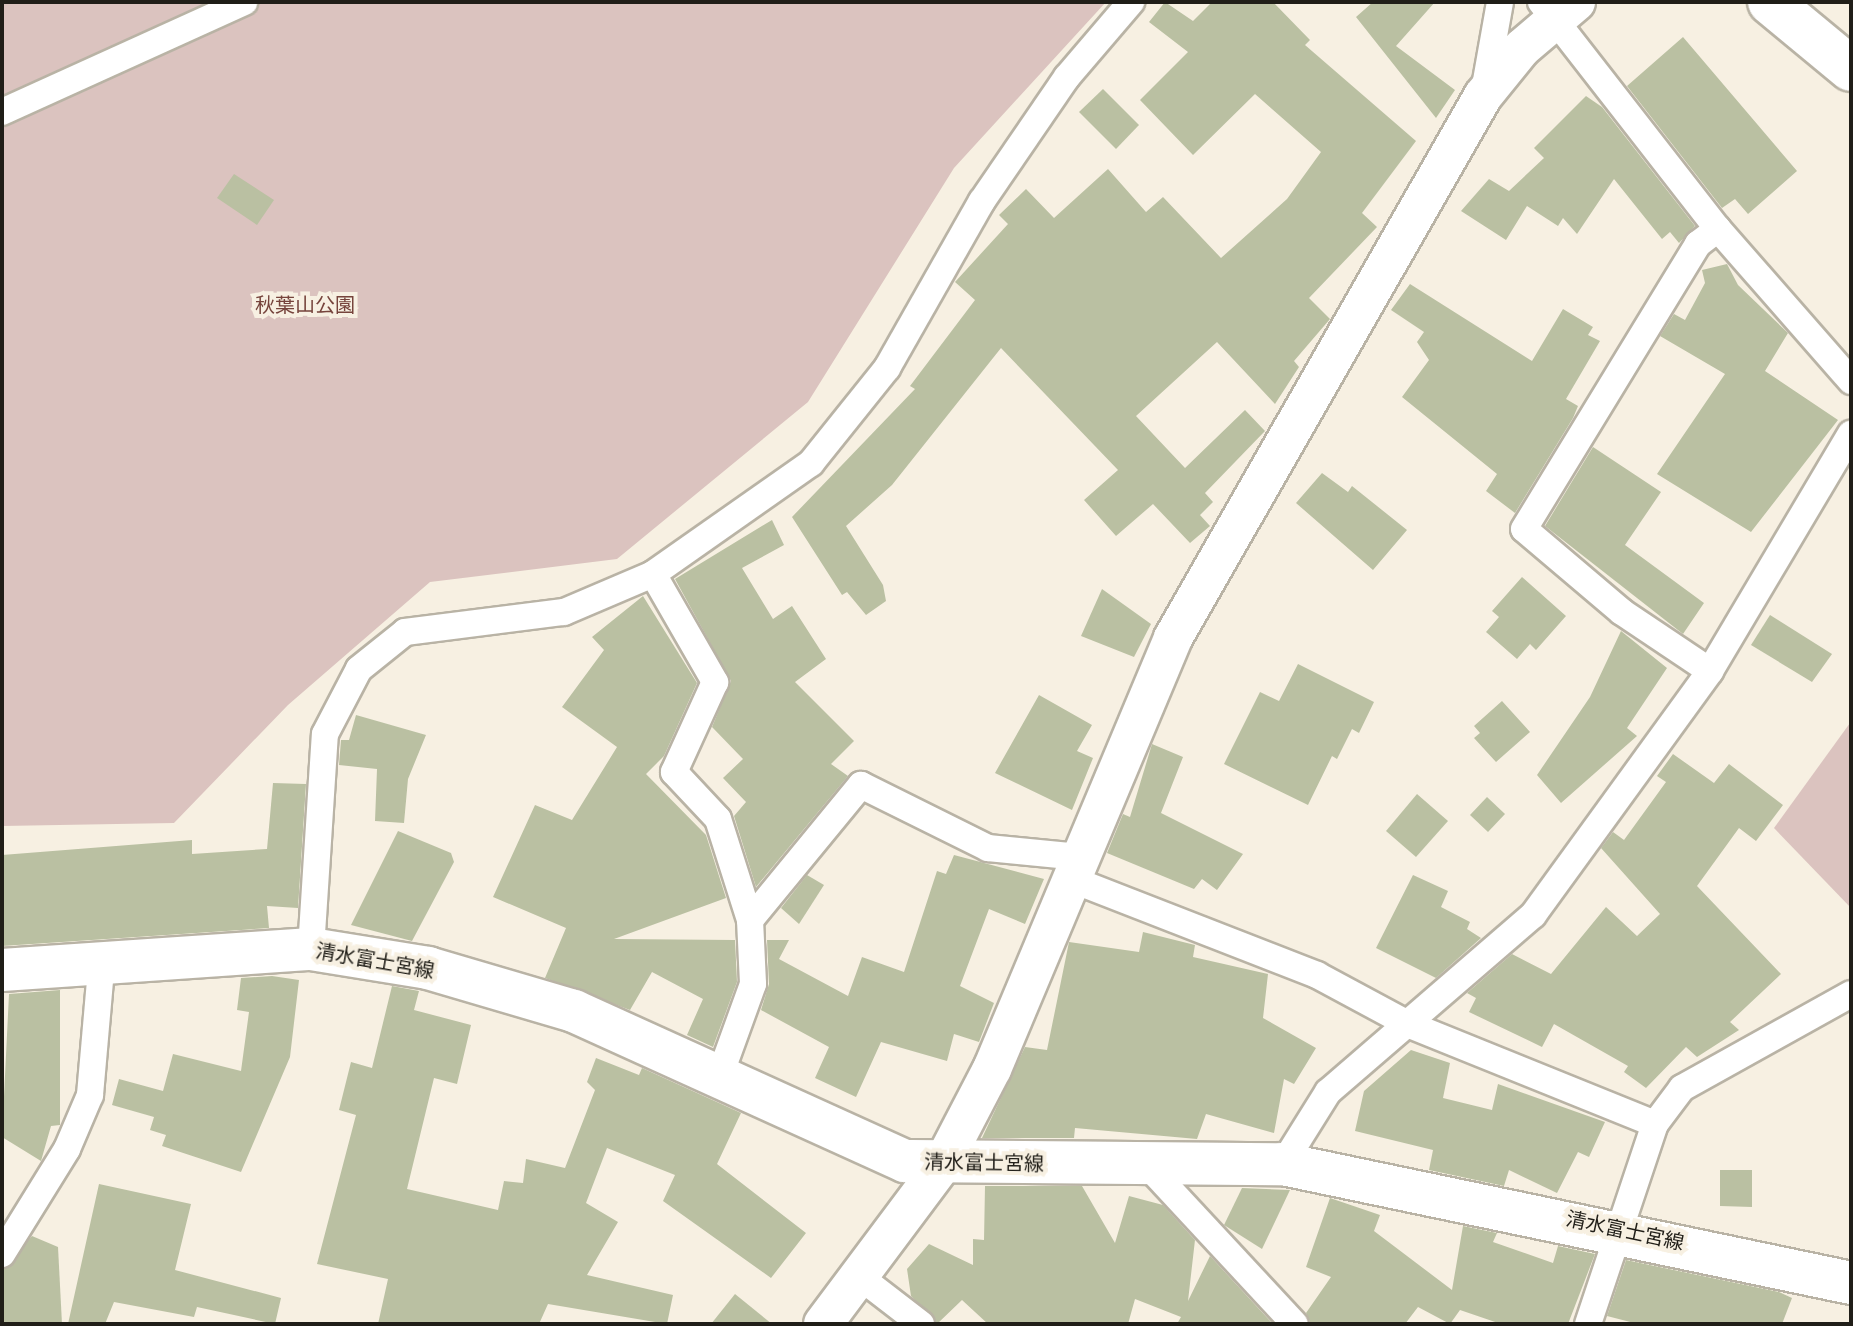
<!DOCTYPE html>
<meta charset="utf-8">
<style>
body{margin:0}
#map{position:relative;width:1853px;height:1326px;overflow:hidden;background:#f7f0e2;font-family:Roboto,"Noto Sans JP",sans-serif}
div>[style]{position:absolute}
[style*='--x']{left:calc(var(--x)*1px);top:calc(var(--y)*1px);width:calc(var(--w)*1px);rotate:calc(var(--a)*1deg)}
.green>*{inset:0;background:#dbc3bf}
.building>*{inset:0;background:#bac0a2}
.roads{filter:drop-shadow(2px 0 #b9b3a5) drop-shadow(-2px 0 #b9b3a5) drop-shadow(0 2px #b9b3a5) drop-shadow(0 -2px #b9b3a5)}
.street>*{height:26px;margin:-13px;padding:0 13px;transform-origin:13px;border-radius:13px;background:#fff}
.secondary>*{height:38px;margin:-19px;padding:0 19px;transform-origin:19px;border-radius:19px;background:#fff}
.primary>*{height:42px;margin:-21px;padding:0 21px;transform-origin:21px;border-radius:21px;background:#fff}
.highway>*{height:44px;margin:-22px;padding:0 22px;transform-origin:22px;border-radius:22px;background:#fff}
span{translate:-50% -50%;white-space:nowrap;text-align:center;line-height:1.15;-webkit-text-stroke:8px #f7f0e2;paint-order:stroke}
.park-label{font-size:20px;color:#76443c}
.street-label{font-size:20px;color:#201e18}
.frame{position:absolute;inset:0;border:4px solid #201e18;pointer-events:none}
</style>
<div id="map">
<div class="green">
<i style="clip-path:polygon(2px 2px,1106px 2px,954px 168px,808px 402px,617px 559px,430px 582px,288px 705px,174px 823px,2px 826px)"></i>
<i style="clip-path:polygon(1850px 723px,1851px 725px,1851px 908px,1774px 828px)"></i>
</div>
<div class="building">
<i style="clip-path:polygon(1165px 2px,1193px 21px,1212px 2px,1273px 2px,1310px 40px,1305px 45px,1416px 141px,1362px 213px,1377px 227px,1309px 298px,1330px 319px,1294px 361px,1299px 367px,1275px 404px,1217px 342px,1136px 416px,1185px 468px,1245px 410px,1265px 431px,1205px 493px,1213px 502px,1200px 515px,1210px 526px,1190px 543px,1153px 504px,1116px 536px,1084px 500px,1118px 470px,1001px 348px,892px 485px,846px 526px,883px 585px,886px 601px,866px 615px,847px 592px,842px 595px,792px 517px,915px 389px,910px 386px,975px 300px,955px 282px,1008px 224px,999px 215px,1026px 189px,1054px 218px,1108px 169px,1146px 212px,1163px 197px,1221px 258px,1287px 199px,1321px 152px,1255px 94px,1193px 155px,1140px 100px,1188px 52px,1149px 22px)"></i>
<i style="clip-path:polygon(1373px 2px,1435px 2px,1396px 46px,1455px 90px,1436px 118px,1356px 17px)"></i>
<i style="clip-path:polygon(1683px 37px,1797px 171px,1748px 214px,1735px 199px,1722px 208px,1627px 86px)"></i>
<i style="clip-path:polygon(1103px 89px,1139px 125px,1116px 149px,1079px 112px)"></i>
<i style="clip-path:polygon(1586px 96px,1602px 107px,1695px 226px,1679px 243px,1670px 232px,1662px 239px,1614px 179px,1577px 234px,1563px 218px,1558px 226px,1527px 206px,1506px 240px,1461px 211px,1489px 179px,1509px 191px,1544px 158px,1534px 148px)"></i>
<i style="clip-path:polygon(234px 174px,274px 200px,257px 225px,217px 198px)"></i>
<i style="clip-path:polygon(1727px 264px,1738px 285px,1788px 333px,1765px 371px,1838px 420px,1751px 532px,1657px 474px,1725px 374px,1660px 336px,1674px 314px,1685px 320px,1705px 283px,1702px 270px)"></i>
<i style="clip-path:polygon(1410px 284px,1532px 361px,1563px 309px,1593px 327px,1588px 335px,1600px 341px,1566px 399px,1578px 406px,1573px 418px,1515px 513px,1486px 491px,1497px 474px,1402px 397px,1429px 360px,1417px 342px,1424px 332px,1391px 310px)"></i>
<i style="clip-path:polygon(1593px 447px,1661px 492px,1625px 545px,1704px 603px,1683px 634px,1545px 526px)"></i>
<i style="clip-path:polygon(1322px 473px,1348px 492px,1352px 486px,1407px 530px,1373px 570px,1296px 503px)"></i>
<i style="clip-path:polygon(772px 520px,784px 545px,742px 568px,773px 619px,792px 606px,826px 659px,795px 682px,854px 741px,831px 764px,848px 776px,756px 887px,734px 816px,746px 802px,723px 778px,743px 759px,712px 727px,731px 681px,675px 579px)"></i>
<i style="clip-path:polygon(1522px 577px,1566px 616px,1536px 650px,1530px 644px,1517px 659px,1486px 632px,1499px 617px,1492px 611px)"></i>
<i style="clip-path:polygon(1102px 589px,1151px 624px,1134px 657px,1081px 636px)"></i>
<i style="clip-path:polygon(643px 596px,697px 683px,664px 756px,646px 774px,706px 835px,726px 898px,614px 939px,735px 940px,737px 982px,713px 1047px,687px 1035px,703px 999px,652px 972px,630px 1010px,545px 978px,566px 928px,493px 897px,535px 805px,572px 820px,617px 747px,562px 707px,604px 650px,592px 637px)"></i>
<i style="clip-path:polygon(1770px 615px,1832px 654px,1812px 682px,1751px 645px)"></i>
<i style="clip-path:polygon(1621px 631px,1667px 668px,1627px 728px,1637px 736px,1561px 803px,1537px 775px,1590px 697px)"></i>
<i style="clip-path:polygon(1298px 664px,1374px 702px,1359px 733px,1352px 729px,1337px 759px,1332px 756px,1308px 805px,1224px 764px,1260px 692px,1279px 701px)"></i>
<i style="clip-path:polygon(1039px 695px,1092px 725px,1077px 751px,1093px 758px,1072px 810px,995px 773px)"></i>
<i style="clip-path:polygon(1502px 701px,1530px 732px,1496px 762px,1474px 738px,1480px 733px,1474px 726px)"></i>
<i style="clip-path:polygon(356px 715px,426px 735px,408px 779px,404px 823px,375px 821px,377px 769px,339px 765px,341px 740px,349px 740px)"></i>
<i style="clip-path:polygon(1152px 744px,1183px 757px,1161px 813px,1243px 854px,1217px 890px,1202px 879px,1194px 889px,1107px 853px,1123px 814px,1130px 817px)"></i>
<i style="clip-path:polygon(1673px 754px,1714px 783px,1729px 764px,1783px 805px,1756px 841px,1739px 828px,1697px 886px,1781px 974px,1730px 1022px,1739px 1030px,1697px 1057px,1686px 1047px,1646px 1088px,1624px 1072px,1628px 1066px,1554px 1024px,1542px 1047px,1469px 1012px,1476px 998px,1467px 993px,1512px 954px,1551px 974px,1606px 907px,1637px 936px,1660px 914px,1601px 848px,1613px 832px,1624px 840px,1666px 782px,1657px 776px)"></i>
<i style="clip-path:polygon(273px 783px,306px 784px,298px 908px,267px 906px,269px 928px,2px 946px,2px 855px,192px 840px,192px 854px,267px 849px)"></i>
<i style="clip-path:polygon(1417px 794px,1448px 821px,1416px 857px,1386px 831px)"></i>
<i style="clip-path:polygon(1487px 797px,1505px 814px,1488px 832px,1470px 815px)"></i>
<i style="clip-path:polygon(398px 831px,451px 853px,454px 862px,412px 941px,351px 925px)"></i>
<i style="clip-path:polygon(954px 855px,1044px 879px,1025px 924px,989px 909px,960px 986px,994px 1003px,979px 1042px,954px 1034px,947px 1061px,881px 1042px,856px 1097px,815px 1078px,829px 1047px,761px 1010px,769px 984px,767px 940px,789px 940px,779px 959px,848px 996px,862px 957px,904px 972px,937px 871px,946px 874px)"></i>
<i style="clip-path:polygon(807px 875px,824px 885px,799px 924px,781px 908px)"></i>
<i style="clip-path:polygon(1413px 875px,1448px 891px,1441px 907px,1470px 922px,1467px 929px,1481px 938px,1436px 978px,1376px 948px)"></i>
<i style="clip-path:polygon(1143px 932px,1195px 945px,1193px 957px,1268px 974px,1263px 1018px,1316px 1048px,1294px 1084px,1284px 1079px,1274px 1133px,1206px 1114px,1197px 1139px,1075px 1128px,1074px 1138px,982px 1138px,1025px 1047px,1047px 1050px,1069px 942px,1139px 952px)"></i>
<i style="clip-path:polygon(272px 976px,299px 980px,290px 1057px,241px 1172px,162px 1146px,166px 1135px,150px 1130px,154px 1117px,112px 1105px,119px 1079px,163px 1091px,173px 1054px,241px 1071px,249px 1012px,237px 1010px,241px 978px)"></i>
<i style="clip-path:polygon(392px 986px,419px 991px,414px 1010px,471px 1025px,457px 1084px,434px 1078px,407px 1189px,498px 1210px,504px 1181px,523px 1183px,526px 1159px,565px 1168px,595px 1090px,587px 1082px,596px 1058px,639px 1075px,642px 1068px,741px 1113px,717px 1164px,806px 1233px,771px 1278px,663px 1201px,675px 1175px,607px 1148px,586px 1203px,618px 1222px,587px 1275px,673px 1295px,667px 1324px,548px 1304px,539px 1324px,378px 1324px,388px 1279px,317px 1264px,356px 1115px,339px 1110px,351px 1062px,372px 1068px)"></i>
<i style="clip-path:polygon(60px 990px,60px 1125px,51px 1126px,41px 1161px,2px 1137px,9px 994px)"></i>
<i style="clip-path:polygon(1411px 1050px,1450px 1063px,1443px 1098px,1492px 1110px,1498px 1084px,1605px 1122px,1589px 1157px,1578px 1152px,1557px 1193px,1509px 1170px,1504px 1186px,1429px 1170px,1433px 1150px,1355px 1131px,1364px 1091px)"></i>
<i style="clip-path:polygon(1720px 1170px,1752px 1170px,1752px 1207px,1720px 1206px)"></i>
<i style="clip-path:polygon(99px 1184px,191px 1204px,175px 1270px,281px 1298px,275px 1324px,197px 1307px,194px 1317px,114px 1302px,105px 1324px,68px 1324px)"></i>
<i style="clip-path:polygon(985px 1186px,1082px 1186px,1115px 1243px,1129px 1196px,1163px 1205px,1195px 1240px,1188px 1301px,1210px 1256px,1273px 1324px,1177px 1324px,1181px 1317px,1135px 1299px,1128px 1324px,988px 1324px,962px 1300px,937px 1324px,911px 1296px,907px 1269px,929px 1244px,973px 1265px,973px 1239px,984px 1240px)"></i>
<i style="clip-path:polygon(1242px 1188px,1290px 1190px,1262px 1249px,1224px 1225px)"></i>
<i style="clip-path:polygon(1330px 1198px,1380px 1215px,1374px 1231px,1452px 1290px,1463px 1226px,1497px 1233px,1493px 1242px,1553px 1263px,1558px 1246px,1595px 1254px,1568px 1324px,1501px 1324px,1460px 1310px,1450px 1324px,1418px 1307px,1405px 1324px,1311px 1324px,1306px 1313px,1331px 1277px,1306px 1267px)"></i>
<i style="clip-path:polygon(32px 1236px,58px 1247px,62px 1324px,2px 1324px,2px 1270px)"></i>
<i style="clip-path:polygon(1626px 1260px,1779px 1292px,1792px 1298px,1782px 1324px,1638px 1324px,1607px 1316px)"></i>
<i style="clip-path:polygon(735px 1294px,772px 1324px,711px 1324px)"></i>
</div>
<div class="roads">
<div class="street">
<i style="--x:1541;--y:2;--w:288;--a:52.1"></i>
<i style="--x:1718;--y:229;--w:202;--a:48.8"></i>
<i style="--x:1484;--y:92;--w:91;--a:-79.9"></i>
<i style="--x:2;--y:112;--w:266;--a:-24.4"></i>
<i style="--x:653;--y:574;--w:125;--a:60.1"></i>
<i style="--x:715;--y:682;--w:99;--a:114.5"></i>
<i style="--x:674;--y:772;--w:64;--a:46.9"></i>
<i style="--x:718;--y:819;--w:106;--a:72.4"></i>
<i style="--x:750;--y:920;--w:64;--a:87.3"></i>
<i style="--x:753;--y:984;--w:97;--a:109.9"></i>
<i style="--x:1710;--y:671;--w:106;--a:-146.2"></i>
<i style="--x:1622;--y:612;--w:128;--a:-139.7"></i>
<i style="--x:1524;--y:529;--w:334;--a:-58.6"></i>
<i style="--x:1698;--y:244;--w:25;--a:-37"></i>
<i style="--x:1071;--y:879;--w:264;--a:21.3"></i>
<i style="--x:1317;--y:975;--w:106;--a:28.3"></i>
<i style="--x:1410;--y:1025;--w:264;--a:22"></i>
<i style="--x:750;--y:920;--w:175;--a:-50.6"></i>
<i style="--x:861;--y:785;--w:142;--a:26.4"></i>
<i style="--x:988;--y:848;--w:92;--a:5.6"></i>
<i style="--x:311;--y:949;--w:215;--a:-86.3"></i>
<i style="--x:325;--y:734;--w:73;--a:-62.4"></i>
<i style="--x:359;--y:669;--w:59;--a:-38.8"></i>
<i style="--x:405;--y:632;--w:160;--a:-7.2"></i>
<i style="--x:564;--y:612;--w:97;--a:-23.1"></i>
<i style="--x:653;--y:574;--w:193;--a:-35.1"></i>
<i style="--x:811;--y:463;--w:122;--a:-51.3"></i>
<i style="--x:887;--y:368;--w:192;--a:-60.4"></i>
<i style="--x:982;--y:201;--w:150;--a:-55.6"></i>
<i style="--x:1067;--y:77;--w:99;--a:-49.5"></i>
<i style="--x:1283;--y:1164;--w:85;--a:-58"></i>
<i style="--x:1328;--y:1092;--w:271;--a:-40.8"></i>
<i style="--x:1533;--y:915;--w:301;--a:-54"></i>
<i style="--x:1710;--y:671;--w:276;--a:-59.3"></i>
<i style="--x:1147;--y:1165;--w:217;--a:47.1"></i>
<i style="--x:2;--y:1254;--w:123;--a:-58.2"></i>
<i style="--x:67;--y:1149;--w:59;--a:-66.9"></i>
<i style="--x:90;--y:1095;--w:127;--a:-85"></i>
<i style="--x:860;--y:1277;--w:77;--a:37.6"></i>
<i style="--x:1588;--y:1324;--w:211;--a:-71.5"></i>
<i style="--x:1655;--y:1124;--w:45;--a:-53.1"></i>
<i style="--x:1682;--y:1088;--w:193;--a:-29.1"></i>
</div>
<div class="secondary">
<i style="--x:823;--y:1324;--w:199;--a:-53.2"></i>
<i style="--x:942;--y:1165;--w:108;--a:-62.5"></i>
<i style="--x:992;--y:1069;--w:467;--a:-67.2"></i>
<i style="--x:1173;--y:638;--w:624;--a:-60.23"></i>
<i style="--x:1483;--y:96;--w:62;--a:-50.9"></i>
<i style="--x:1522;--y:48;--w:71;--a:-40.4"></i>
</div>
<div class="primary">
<i style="--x:2;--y:970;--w:310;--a:-3.9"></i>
<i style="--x:311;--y:949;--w:119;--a:9.2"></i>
<i style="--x:428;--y:968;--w:152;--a:16.4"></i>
<i style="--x:574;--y:1011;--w:363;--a:24.4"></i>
<i style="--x:905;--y:1161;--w:378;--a:0.5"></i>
<i style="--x:1283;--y:1164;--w:580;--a:11.83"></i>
</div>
<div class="highway">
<i style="--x:1770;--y:2;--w:105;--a:39.6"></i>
</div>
</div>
<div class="park-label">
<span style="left:305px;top:305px">秋葉山公園</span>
</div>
<div class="street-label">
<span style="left:375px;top:961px;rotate:10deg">清水富士宮線</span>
<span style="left:984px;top:1163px;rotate:1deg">清水富士宮線</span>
<span style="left:1625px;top:1231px;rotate:12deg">清水富士宮線</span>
</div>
<div class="frame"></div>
</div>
